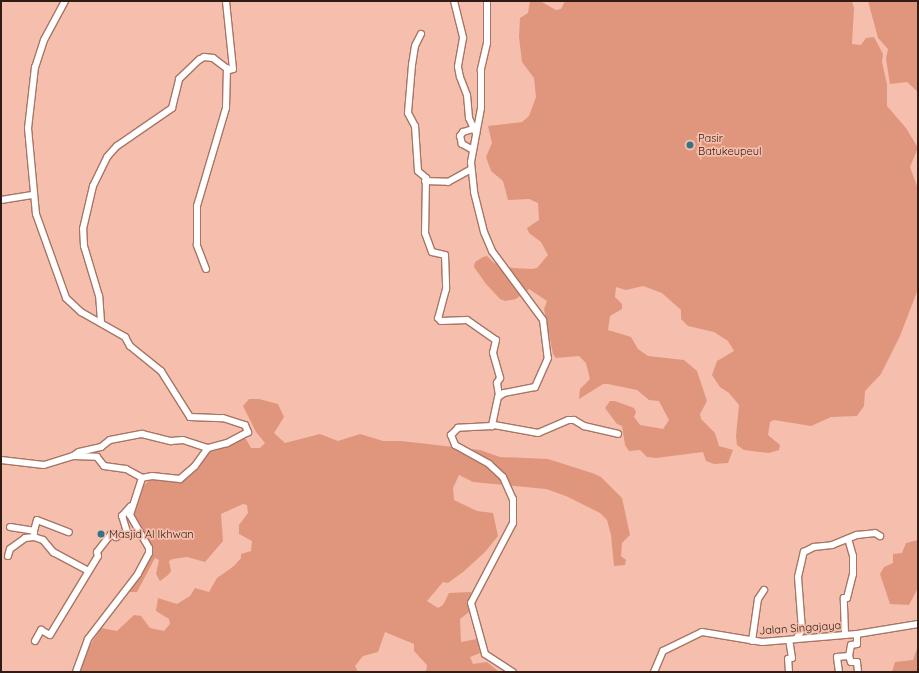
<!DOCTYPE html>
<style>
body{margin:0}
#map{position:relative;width:919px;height:673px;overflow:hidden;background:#f6beac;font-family:Quicksand,sans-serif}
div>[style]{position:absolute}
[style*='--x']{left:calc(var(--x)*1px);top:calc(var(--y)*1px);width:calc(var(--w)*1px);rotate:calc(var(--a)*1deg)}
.green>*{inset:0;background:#df967d}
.roads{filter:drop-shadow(1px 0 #a77564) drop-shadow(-1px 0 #a77564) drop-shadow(0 1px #a77564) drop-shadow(0 -1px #a77564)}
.minor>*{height:6px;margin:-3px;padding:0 3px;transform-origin:3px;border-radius:3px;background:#fff}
.dots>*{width:11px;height:11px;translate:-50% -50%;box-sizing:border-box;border:2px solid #f6beac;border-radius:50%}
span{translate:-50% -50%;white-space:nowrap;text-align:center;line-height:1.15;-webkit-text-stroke:3.5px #f6beac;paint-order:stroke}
.poi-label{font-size:11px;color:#301b15}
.left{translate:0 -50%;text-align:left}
.street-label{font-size:11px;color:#301b15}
.frame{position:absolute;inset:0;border:2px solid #301b15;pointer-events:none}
</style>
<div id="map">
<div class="green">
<i style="clip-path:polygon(530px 1px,540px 1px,556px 10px,561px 9px,565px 1px,852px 1px,854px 8px,852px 44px,861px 45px,866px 38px,874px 37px,883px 54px,882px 62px,887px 84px,887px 106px,906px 128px,918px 148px,910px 167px,918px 189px,918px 289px,900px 336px,881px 374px,865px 391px,864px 406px,857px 416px,831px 417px,811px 426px,774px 420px,770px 422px,768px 435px,780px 445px,779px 450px,769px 453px,744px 450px,737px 445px,736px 436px,739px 405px,729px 393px,720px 387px,712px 375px,717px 361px,734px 351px,728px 341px,714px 332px,688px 326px,681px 319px,681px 310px,662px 293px,643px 286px,626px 290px,616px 287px,615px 297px,622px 304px,622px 309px,610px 316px,608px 330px,631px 337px,638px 349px,648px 356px,684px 360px,697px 371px,707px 401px,700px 414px,701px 419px,715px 433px,719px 446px,733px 450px,728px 463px,714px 464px,706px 461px,703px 452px,656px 458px,647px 457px,640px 450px,629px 451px,625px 445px,622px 426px,617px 424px,605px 408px,610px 401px,615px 401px,634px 408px,636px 412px,634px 417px,640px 425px,663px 429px,669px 420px,659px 401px,649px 400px,637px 390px,608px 384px,603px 384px,579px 399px,580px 389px,590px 379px,586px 363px,579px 356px,556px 358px,553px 354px,544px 309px,547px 301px,529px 289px,516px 299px,505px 301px,500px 299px,486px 284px,474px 267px,475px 262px,483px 257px,487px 256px,494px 263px,513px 268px,532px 269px,537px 268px,548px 255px,541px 242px,529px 233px,527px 228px,539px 220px,538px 203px,529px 199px,508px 200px,503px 181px,491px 171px,486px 157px,492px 143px,488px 126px,522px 122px,529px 116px,536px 97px,534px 78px,522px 62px,519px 37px,520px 18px,528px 13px)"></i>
<i style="clip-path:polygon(868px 1px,918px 1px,918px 92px,907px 82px,890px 84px,886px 59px,888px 49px,878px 38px)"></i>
<i style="clip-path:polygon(249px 399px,259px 399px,278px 404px,284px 417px,274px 433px,285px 443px,320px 434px,338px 441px,360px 434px,383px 441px,401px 441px,480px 450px,500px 457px,548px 459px,592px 473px,601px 477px,622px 498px,630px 535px,622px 543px,621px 556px,626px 560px,625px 565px,614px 566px,611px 535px,607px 520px,600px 513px,566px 496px,546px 489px,473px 482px,459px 475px,453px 488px,454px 500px,477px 511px,493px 513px,498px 536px,485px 552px,463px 572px,448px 583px,443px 582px,427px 601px,438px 608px,443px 605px,449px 593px,471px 592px,469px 612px,460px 619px,461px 642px,477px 639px,480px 653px,470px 657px,473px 664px,487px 662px,499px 672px,426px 672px,427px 665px,414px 651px,414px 644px,385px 632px,378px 652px,363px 656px,355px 666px,358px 672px,80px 672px,86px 652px,101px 628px,117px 631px,134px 615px,141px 616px,150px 628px,164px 631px,170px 624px,169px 619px,156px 611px,158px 598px,177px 604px,190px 596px,195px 588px,209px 592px,217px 578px,234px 566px,241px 558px,241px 554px,251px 551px,252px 541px,239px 534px,239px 525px,248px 513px,247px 505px,243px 504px,221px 514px,223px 541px,205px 562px,187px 557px,173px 559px,169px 561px,171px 571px,168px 575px,160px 581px,156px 574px,159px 560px,155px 558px,137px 592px,127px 592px,151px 551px,133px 515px,143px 487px,148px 481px,153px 480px,181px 481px,193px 472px,210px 450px,242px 438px,246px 439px,251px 448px,260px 448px,265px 443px,256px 432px,243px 406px)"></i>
<i style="clip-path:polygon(918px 540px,918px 588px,909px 605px,890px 604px,880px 574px,884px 567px,893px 563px,893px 554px,902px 553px,906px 543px)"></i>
<i style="clip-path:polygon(918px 646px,918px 672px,892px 672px,895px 662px,913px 660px)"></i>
</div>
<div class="roads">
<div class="minor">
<i style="--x:65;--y:1;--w:44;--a:118.3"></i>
<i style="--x:44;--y:40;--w:28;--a:108"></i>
<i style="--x:35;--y:67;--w:61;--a:96.5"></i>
<i style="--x:28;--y:128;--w:86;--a:84.7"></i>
<i style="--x:36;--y:214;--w:89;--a:70.3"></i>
<i style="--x:66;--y:298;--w:21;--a:43"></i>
<i style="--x:81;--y:312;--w:51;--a:29.6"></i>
<i style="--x:125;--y:337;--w:10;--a:61"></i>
<i style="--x:130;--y:346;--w:40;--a:39"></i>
<i style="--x:161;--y:371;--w:54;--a:57.8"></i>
<i style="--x:190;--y:417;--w:33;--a:2"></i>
<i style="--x:223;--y:418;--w:23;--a:18"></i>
<i style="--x:245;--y:425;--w:8;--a:67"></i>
<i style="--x:248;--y:432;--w:24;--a:152"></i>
<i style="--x:227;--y:443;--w:20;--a:165"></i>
<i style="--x:208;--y:448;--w:22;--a:126"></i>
<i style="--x:195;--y:466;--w:20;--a:139"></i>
<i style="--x:180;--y:479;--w:28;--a:-174"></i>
<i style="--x:152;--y:476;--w:10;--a:169"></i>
<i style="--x:142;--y:478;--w:39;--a:108"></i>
<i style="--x:130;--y:515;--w:38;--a:60"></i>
<i style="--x:149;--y:548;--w:5;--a:90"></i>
<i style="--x:149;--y:553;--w:24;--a:118"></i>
<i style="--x:138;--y:574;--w:82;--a:127.6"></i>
<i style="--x:88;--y:639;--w:35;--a:110"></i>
<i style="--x:454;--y:1;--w:38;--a:76"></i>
<i style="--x:463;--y:38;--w:29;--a:100"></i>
<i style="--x:458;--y:67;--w:10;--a:79"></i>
<i style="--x:460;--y:77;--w:19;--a:69"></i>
<i style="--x:467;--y:95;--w:23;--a:85"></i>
<i style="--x:469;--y:118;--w:17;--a:65"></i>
<i style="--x:487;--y:1;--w:42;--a:90"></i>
<i style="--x:487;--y:43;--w:28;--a:103"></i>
<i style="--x:481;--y:70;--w:38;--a:90"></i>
<i style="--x:481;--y:108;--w:55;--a:100.5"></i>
<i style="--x:471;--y:162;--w:30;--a:84"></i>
<i style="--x:474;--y:192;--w:41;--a:76"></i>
<i style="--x:484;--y:232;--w:21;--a:67"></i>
<i style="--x:492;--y:251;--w:86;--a:53.5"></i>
<i style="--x:543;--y:320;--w:38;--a:83"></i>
<i style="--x:548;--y:358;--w:32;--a:114"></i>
<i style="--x:535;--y:387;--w:32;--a:169"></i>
<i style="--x:504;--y:393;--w:7;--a:146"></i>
<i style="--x:498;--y:397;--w:30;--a:102"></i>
<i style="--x:492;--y:426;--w:34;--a:177"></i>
<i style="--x:458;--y:428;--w:10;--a:135"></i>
<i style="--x:451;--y:435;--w:11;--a:68"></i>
<i style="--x:455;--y:445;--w:39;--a:29"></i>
<i style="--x:489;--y:464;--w:19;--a:43"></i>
<i style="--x:503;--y:477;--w:24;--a:66"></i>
<i style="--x:513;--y:499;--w:24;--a:90"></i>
<i style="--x:513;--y:523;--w:90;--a:117.7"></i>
<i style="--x:471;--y:603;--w:53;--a:74.6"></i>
<i style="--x:485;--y:654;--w:33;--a:33"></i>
<i style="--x:421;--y:34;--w:13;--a:117"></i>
<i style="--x:415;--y:46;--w:19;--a:99"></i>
<i style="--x:412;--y:65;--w:48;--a:94.8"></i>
<i style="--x:408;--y:113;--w:15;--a:62"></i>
<i style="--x:415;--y:126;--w:45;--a:86.2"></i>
<i style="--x:418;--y:171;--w:11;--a:41"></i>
<i style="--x:426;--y:178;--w:55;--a:91"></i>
<i style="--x:425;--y:233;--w:20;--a:70"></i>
<i style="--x:432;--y:252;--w:13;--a:13"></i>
<i style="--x:445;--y:255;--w:34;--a:88"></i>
<i style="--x:446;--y:289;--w:30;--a:105"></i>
<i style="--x:438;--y:318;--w:4;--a:45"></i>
<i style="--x:441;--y:321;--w:26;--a:-2"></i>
<i style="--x:467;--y:320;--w:35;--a:35"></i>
<i style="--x:496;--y:340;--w:13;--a:103"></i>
<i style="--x:493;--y:353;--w:26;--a:74"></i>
<i style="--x:500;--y:378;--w:6;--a:121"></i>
<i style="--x:497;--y:383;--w:13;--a:81"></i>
<i style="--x:473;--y:150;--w:13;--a:-151"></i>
<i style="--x:462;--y:144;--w:8;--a:-104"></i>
<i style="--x:460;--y:136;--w:5;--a:-53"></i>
<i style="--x:463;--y:132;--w:10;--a:-17"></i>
<i style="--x:425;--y:181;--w:23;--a:2"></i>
<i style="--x:448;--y:182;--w:26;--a:-29"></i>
<i style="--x:1;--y:200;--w:33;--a:-9"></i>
<i style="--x:206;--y:269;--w:26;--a:-111"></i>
<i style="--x:197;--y:245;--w:39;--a:-90"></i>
<i style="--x:197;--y:206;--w:102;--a:-73.5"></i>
<i style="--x:226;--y:108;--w:40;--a:-88.6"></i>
<i style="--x:101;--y:322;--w:26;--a:-94"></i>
<i style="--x:99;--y:296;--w:52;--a:-106.7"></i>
<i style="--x:84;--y:246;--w:17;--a:-93"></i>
<i style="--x:83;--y:229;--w:44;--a:-76.9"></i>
<i style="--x:93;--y:186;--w:32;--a:-64"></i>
<i style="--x:107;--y:157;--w:15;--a:-48"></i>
<i style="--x:117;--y:146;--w:67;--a:-34.6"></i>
<i style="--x:172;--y:108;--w:30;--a:-76"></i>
<i style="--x:179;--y:79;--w:28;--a:-44"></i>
<i style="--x:199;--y:60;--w:6;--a:-31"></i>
<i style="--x:204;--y:57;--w:9;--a:6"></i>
<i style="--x:213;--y:58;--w:20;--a:37"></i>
<i style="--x:229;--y:70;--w:4;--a:-14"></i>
<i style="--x:233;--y:69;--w:68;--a:-95.9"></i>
<i style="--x:494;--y:425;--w:45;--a:10.3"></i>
<i style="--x:538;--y:433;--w:33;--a:-23"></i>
<i style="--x:568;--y:420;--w:6;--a:0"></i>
<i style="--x:574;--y:420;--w:12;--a:31"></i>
<i style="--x:584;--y:426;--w:35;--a:13"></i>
<i style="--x:73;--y:456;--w:7;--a:-34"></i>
<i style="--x:79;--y:452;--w:23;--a:-13"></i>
<i style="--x:101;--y:447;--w:11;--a:-38"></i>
<i style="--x:110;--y:440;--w:33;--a:-11"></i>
<i style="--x:142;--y:434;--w:30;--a:14"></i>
<i style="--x:171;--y:441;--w:12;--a:-5"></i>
<i style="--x:183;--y:440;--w:26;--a:18"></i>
<i style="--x:1;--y:460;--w:43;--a:6.6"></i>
<i style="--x:44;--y:465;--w:30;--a:-17"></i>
<i style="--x:73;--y:456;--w:24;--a:2"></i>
<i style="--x:97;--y:457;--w:11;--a:52"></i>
<i style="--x:104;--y:466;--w:22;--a:8"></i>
<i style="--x:126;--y:469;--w:18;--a:29"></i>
<i style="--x:10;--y:527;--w:24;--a:9"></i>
<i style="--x:34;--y:531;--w:2;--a:90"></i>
<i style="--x:34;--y:531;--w:11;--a:-75"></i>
<i style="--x:37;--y:520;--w:34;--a:21"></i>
<i style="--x:8;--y:556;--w:7;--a:-74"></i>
<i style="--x:10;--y:549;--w:19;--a:-36"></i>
<i style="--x:25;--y:538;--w:9;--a:-6"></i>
<i style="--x:34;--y:537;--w:9;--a:18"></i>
<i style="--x:43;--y:540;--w:16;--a:50"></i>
<i style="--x:53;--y:552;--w:40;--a:28"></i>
<i style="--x:845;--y:634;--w:36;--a:-92"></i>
<i style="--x:844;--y:598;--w:3;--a:0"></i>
<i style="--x:847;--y:598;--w:25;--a:-76"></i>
<i style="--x:853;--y:574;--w:18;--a:-90"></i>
<i style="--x:853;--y:556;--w:18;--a:-106"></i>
<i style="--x:857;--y:634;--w:10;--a:90"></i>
<i style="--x:857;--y:644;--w:6;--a:171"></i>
<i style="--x:851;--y:645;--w:11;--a:100"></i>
<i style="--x:849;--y:656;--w:6;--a:72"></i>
<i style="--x:851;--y:662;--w:6;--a:0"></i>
<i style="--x:857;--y:662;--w:10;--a:84"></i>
<i style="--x:796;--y:639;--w:11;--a:-56"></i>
<i style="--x:802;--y:630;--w:53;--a:-94.3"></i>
<i style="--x:798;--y:577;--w:26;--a:-77"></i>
<i style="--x:804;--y:552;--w:11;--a:-27"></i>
<i style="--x:814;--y:547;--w:18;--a:-6"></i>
<i style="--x:832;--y:545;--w:27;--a:-22"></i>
<i style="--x:857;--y:535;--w:18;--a:-6"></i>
<i style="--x:875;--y:533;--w:6;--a:31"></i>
<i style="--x:35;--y:641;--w:13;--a:-61"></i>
<i style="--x:41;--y:630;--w:10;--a:29"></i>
<i style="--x:50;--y:635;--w:92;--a:-58.7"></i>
<i style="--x:98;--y:556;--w:4;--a:-104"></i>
<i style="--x:97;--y:552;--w:23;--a:-52"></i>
<i style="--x:111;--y:534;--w:6;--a:31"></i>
<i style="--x:116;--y:537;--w:12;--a:-24"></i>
<i style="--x:127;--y:532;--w:17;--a:-107"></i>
<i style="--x:122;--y:516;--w:13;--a:-48"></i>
<i style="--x:752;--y:641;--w:42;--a:-81.9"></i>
<i style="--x:758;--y:599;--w:11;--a:-56"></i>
<i style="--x:654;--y:672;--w:23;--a:-67"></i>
<i style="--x:663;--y:651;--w:43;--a:-26"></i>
<i style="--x:702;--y:632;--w:61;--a:9.5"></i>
<i style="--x:762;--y:642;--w:95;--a:-4.8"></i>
<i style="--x:857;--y:634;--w:62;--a:-9.3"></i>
<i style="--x:789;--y:672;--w:13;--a:-94"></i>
<i style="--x:788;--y:659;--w:4;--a:-14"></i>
<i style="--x:792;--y:658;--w:18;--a:-99"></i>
<i style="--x:839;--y:672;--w:15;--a:-98"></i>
<i style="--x:837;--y:657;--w:12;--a:-5"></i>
</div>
</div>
<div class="dots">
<i style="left:690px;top:145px;background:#337587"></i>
<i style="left:101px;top:534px;background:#337587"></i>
</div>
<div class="poi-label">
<span class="left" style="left:698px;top:145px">Pasir<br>Batukeupeul</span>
<span class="left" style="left:109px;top:534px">Masjid Al Ikhwan</span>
</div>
<div class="street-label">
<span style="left:800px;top:628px;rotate:-4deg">Jalan Singajaya</span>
</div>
<div class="frame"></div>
</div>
